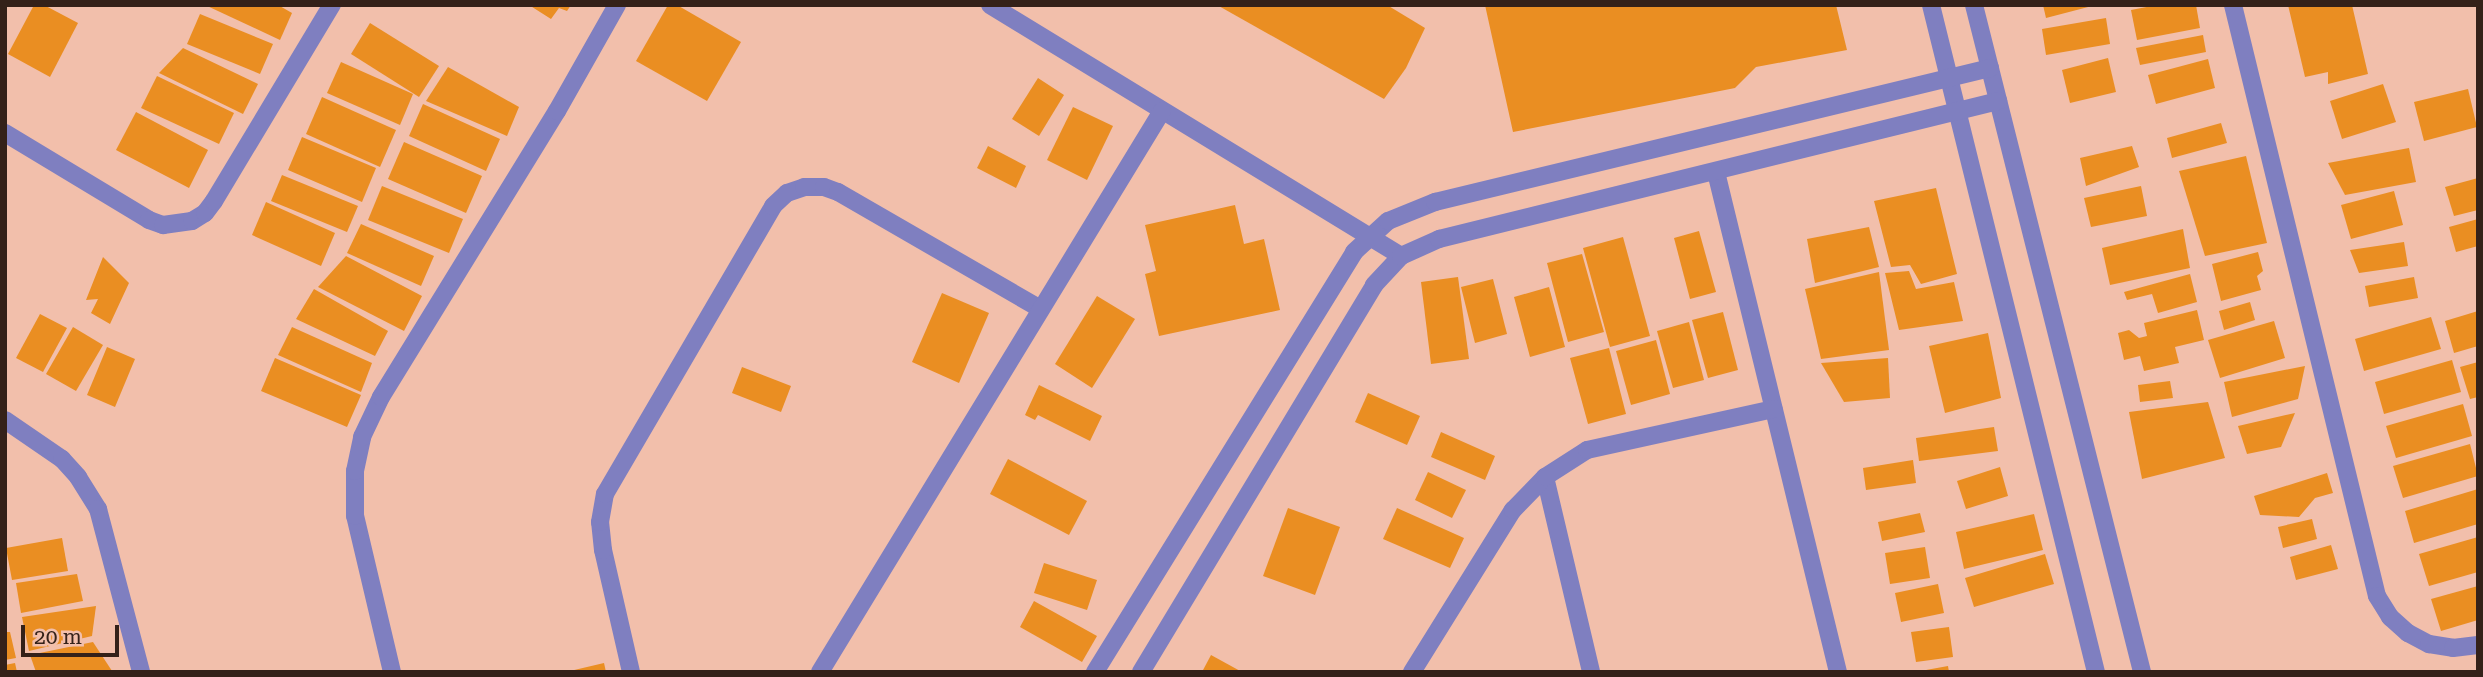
<!DOCTYPE html>
<style>
body{margin:0}
#map{position:relative;width:2483px;height:677px;overflow:hidden;background:#f2bfab;font-family:"Roboto Serif",serif}
div>[style]{position:absolute}
[style*='--x']{left:calc(var(--x)*1px);top:calc(var(--y)*1px);width:calc(var(--w)*1px);rotate:calc(var(--a)*1deg)}
.building>*{inset:0;background:#ea8e22}
.minor>*{height:18px;margin:-9px;padding:0 9px;transform-origin:9px;border-radius:9px;background:#7f7fc0}
span{translate:-50% -50%;white-space:nowrap;text-align:center;line-height:1.15;-webkit-text-stroke:6px #f2bfab;paint-order:stroke}
.frame{position:absolute;inset:0;border:7px solid #342119;pointer-events:none}
.scale{position:absolute;left:21px;top:625px;width:98px;height:32px;box-sizing:border-box;border:4px solid #342119;border-top:0;padding-left:9px;font-size:21px;line-height:24px;white-space:nowrap;color:#342119;-webkit-text-stroke:5px #f2bfab;paint-order:stroke}
</style>
<div id="map">
<div class="building">
<i style="clip-path:polygon(34px 5px,44px 5px,78px 23px,50px 77px,8px 54px)"></i>
<i style="clip-path:polygon(205px 5px,278px 5px,292px 13px,280px 40px)"></i>
<i style="clip-path:polygon(529px 5px,571px 5px,567px 11px,559px 8px,551px 19px)"></i>
<i style="clip-path:polygon(668px 5px,677px 5px,741px 42px,707px 101px,636px 61px)"></i>
<i style="clip-path:polygon(1217px 5px,1387px 5px,1425px 28px,1406px 68px,1384px 99px)"></i>
<i style="clip-path:polygon(1485px 5px,1836px 5px,1847px 50px,1756px 67px,1735px 88px,1513px 132px)"></i>
<i style="clip-path:polygon(2043px 5px,2092px 5px,2092px 6px,2046px 18px)"></i>
<i style="clip-path:polygon(2157px 5px,2196px 5px,2200px 28px,2137px 40px,2131px 10px)"></i>
<i style="clip-path:polygon(2288px 5px,2352px 5px,2368px 74px,2328px 84px,2328px 72px,2305px 77px)"></i>
<i style="clip-path:polygon(200px 14px,273px 44px,260px 74px,187px 44px)"></i>
<i style="clip-path:polygon(2106px 18px,2110px 44px,2046px 55px,2042px 29px)"></i>
<i style="clip-path:polygon(370px 23px,439px 66px,419px 97px,351px 54px)"></i>
<i style="clip-path:polygon(2203px 35px,2206px 52px,2140px 65px,2136px 48px)"></i>
<i style="clip-path:polygon(183px 48px,258px 84px,243px 114px,159px 73px)"></i>
<i style="clip-path:polygon(2108px 58px,2116px 92px,2070px 103px,2062px 70px)"></i>
<i style="clip-path:polygon(2208px 59px,2215px 88px,2156px 104px,2148px 75px)"></i>
<i style="clip-path:polygon(341px 62px,413px 94px,400px 125px,327px 93px)"></i>
<i style="clip-path:polygon(448px 67px,519px 107px,507px 136px,426px 101px)"></i>
<i style="clip-path:polygon(157px 76px,234px 113px,219px 144px,141px 108px)"></i>
<i style="clip-path:polygon(1038px 78px,1064px 95px,1039px 136px,1012px 119px)"></i>
<i style="clip-path:polygon(2383px 84px,2396px 122px,2342px 139px,2330px 101px)"></i>
<i style="clip-path:polygon(2468px 89px,2477px 127px,2424px 141px,2414px 102px)"></i>
<i style="clip-path:polygon(322px 97px,396px 130px,380px 167px,306px 134px)"></i>
<i style="clip-path:polygon(423px 104px,500px 139px,486px 171px,409px 136px)"></i>
<i style="clip-path:polygon(1073px 107px,1113px 126px,1087px 180px,1047px 160px)"></i>
<i style="clip-path:polygon(136px 112px,208px 150px,189px 188px,116px 150px)"></i>
<i style="clip-path:polygon(2221px 123px,2227px 143px,2172px 158px,2167px 138px)"></i>
<i style="clip-path:polygon(302px 137px,376px 168px,362px 202px,288px 170px)"></i>
<i style="clip-path:polygon(404px 142px,482px 176px,466px 213px,388px 179px)"></i>
<i style="clip-path:polygon(988px 146px,1026px 166px,1016px 188px,977px 168px)"></i>
<i style="clip-path:polygon(2132px 146px,2139px 167px,2086px 186px,2080px 158px)"></i>
<i style="clip-path:polygon(2409px 148px,2416px 182px,2345px 195px,2328px 163px)"></i>
<i style="clip-path:polygon(2246px 156px,2267px 243px,2205px 256px,2179px 171px)"></i>
<i style="clip-path:polygon(282px 175px,358px 206px,347px 232px,271px 201px)"></i>
<i style="clip-path:polygon(2478px 178px,2478px 210px,2454px 216px,2445px 187px)"></i>
<i style="clip-path:polygon(382px 186px,463px 219px,449px 253px,368px 220px)"></i>
<i style="clip-path:polygon(2141px 186px,2147px 216px,2091px 227px,2084px 198px)"></i>
<i style="clip-path:polygon(1936px 188px,1957px 274px,1921px 284px,1910px 265px,1891px 267px,1874px 201px)"></i>
<i style="clip-path:polygon(2394px 191px,2403px 225px,2351px 239px,2341px 205px)"></i>
<i style="clip-path:polygon(266px 202px,335px 233px,321px 266px,252px 235px)"></i>
<i style="clip-path:polygon(1235px 205px,1244px 244px,1264px 239px,1280px 310px,1159px 336px,1145px 274px,1156px 271px,1145px 225px)"></i>
<i style="clip-path:polygon(2478px 219px,2478px 246px,2456px 252px,2449px 227px)"></i>
<i style="clip-path:polygon(361px 224px,434px 256px,421px 286px,347px 253px)"></i>
<i style="clip-path:polygon(1869px 227px,1879px 267px,1815px 283px,1807px 239px)"></i>
<i style="clip-path:polygon(2183px 229px,2190px 268px,2110px 285px,2102px 248px)"></i>
<i style="clip-path:polygon(1699px 231px,1716px 292px,1690px 299px,1674px 238px)"></i>
<i style="clip-path:polygon(1623px 237px,1650px 336px,1610px 347px,1583px 248px)"></i>
<i style="clip-path:polygon(2404px 242px,2408px 266px,2359px 273px,2350px 250px)"></i>
<i style="clip-path:polygon(2258px 252px,2263px 271px,2257px 276px,2261px 290px,2221px 301px,2212px 264px)"></i>
<i style="clip-path:polygon(1582px 254px,1604px 332px,1568px 342px,1547px 263px)"></i>
<i style="clip-path:polygon(346px 256px,422px 296px,404px 331px,318px 287px)"></i>
<i style="clip-path:polygon(103px 257px,129px 283px,110px 324px,91px 313px,98px 299px,86px 300px)"></i>
<i style="clip-path:polygon(1909px 271px,1916px 289px,1954px 282px,1963px 321px,1899px 330px,1885px 273px)"></i>
<i style="clip-path:polygon(1879px 272px,1889px 350px,1821px 359px,1805px 289px)"></i>
<i style="clip-path:polygon(2190px 274px,2197px 302px,2158px 313px,2152px 294px,2127px 300px,2124px 292px)"></i>
<i style="clip-path:polygon(1458px 277px,1469px 359px,1431px 364px,1421px 282px)"></i>
<i style="clip-path:polygon(2414px 277px,2418px 298px,2369px 307px,2365px 286px)"></i>
<i style="clip-path:polygon(1493px 279px,1507px 334px,1475px 343px,1461px 287px)"></i>
<i style="clip-path:polygon(1549px 287px,1565px 347px,1530px 357px,1514px 297px)"></i>
<i style="clip-path:polygon(314px 289px,388px 331px,375px 356px,296px 319px)"></i>
<i style="clip-path:polygon(942px 293px,989px 313px,959px 383px,912px 362px)"></i>
<i style="clip-path:polygon(1097px 296px,1135px 319px,1092px 388px,1055px 364px)"></i>
<i style="clip-path:polygon(2250px 302px,2255px 320px,2224px 330px,2219px 311px)"></i>
<i style="clip-path:polygon(2197px 310px,2204px 340px,2175px 347px,2179px 363px,2144px 371px,2140px 356px,2124px 360px,2118px 333px,2129px 330px,2139px 338px,2147px 336px,2144px 323px)"></i>
<i style="clip-path:polygon(2478px 311px,2478px 346px,2454px 353px,2445px 321px)"></i>
<i style="clip-path:polygon(1723px 312px,1738px 370px,1708px 378px,1692px 320px)"></i>
<i style="clip-path:polygon(40px 314px,67px 328px,43px 372px,16px 358px)"></i>
<i style="clip-path:polygon(2431px 317px,2441px 349px,2364px 371px,2355px 339px)"></i>
<i style="clip-path:polygon(2274px 321px,2285px 358px,2220px 378px,2208px 340px)"></i>
<i style="clip-path:polygon(1689px 322px,1704px 380px,1673px 388px,1657px 331px)"></i>
<i style="clip-path:polygon(73px 327px,103px 345px,76px 391px,46px 374px)"></i>
<i style="clip-path:polygon(292px 327px,372px 363px,361px 392px,278px 355px)"></i>
<i style="clip-path:polygon(1988px 333px,2001px 398px,1945px 413px,1929px 346px)"></i>
<i style="clip-path:polygon(1656px 340px,1670px 394px,1631px 405px,1616px 351px)"></i>
<i style="clip-path:polygon(107px 347px,135px 359px,115px 407px,87px 395px)"></i>
<i style="clip-path:polygon(1609px 348px,1626px 414px,1588px 424px,1570px 358px)"></i>
<i style="clip-path:polygon(275px 358px,361px 395px,347px 427px,261px 391px)"></i>
<i style="clip-path:polygon(1888px 358px,1890px 398px,1844px 402px,1821px 363px)"></i>
<i style="clip-path:polygon(2452px 360px,2461px 392px,2384px 414px,2375px 382px)"></i>
<i style="clip-path:polygon(2478px 362px,2478px 397px,2470px 399px,2460px 367px)"></i>
<i style="clip-path:polygon(2305px 366px,2298px 399px,2232px 417px,2224px 382px)"></i>
<i style="clip-path:polygon(742px 367px,791px 386px,781px 412px,732px 393px)"></i>
<i style="clip-path:polygon(2170px 381px,2173px 398px,2140px 402px,2138px 385px)"></i>
<i style="clip-path:polygon(1039px 385px,1102px 416px,1090px 441px,1038px 415px,1035px 420px,1025px 415px)"></i>
<i style="clip-path:polygon(1368px 393px,1420px 416px,1407px 445px,1355px 422px)"></i>
<i style="clip-path:polygon(2208px 402px,2225px 458px,2142px 479px,2129px 412px)"></i>
<i style="clip-path:polygon(2463px 404px,2472px 436px,2396px 458px,2386px 426px)"></i>
<i style="clip-path:polygon(2295px 413px,2281px 447px,2247px 454px,2238px 426px)"></i>
<i style="clip-path:polygon(1994px 427px,1998px 451px,1919px 461px,1916px 438px)"></i>
<i style="clip-path:polygon(1441px 432px,1495px 456px,1485px 480px,1431px 457px)"></i>
<i style="clip-path:polygon(2470px 444px,2478px 476px,2403px 498px,2393px 466px)"></i>
<i style="clip-path:polygon(1008px 459px,1087px 501px,1069px 535px,990px 494px)"></i>
<i style="clip-path:polygon(1913px 460px,1916px 483px,1866px 490px,1863px 468px)"></i>
<i style="clip-path:polygon(2000px 467px,2008px 496px,1966px 509px,1957px 481px)"></i>
<i style="clip-path:polygon(1428px 472px,1466px 490px,1452px 518px,1415px 500px)"></i>
<i style="clip-path:polygon(2327px 473px,2333px 493px,2315px 498px,2299px 517px,2260px 515px,2254px 496px)"></i>
<i style="clip-path:polygon(2478px 489px,2478px 524px,2414px 543px,2405px 511px)"></i>
<i style="clip-path:polygon(1288px 508px,1340px 527px,1315px 595px,1263px 576px)"></i>
<i style="clip-path:polygon(1397px 508px,1464px 538px,1450px 568px,1383px 539px)"></i>
<i style="clip-path:polygon(1920px 513px,1925px 532px,1882px 541px,1878px 522px)"></i>
<i style="clip-path:polygon(2034px 514px,2043px 550px,1964px 569px,1956px 532px)"></i>
<i style="clip-path:polygon(2312px 519px,2317px 539px,2283px 548px,2278px 527px)"></i>
<i style="clip-path:polygon(2478px 537px,2478px 572px,2429px 586px,2419px 554px)"></i>
<i style="clip-path:polygon(62px 538px,68px 571px,12px 580px,6px 548px)"></i>
<i style="clip-path:polygon(2331px 545px,2338px 569px,2296px 580px,2290px 557px)"></i>
<i style="clip-path:polygon(1925px 547px,1930px 578px,1890px 584px,1885px 553px)"></i>
<i style="clip-path:polygon(2045px 554px,2054px 584px,1974px 607px,1965px 578px)"></i>
<i style="clip-path:polygon(1044px 563px,1097px 580px,1087px 610px,1034px 593px)"></i>
<i style="clip-path:polygon(77px 574px,83px 601px,21px 613px,16px 583px)"></i>
<i style="clip-path:polygon(1938px 584px,1944px 613px,1901px 622px,1895px 593px)"></i>
<i style="clip-path:polygon(2478px 586px,2478px 620px,2441px 631px,2431px 599px)"></i>
<i style="clip-path:polygon(1034px 601px,1097px 636px,1082px 662px,1020px 627px)"></i>
<i style="clip-path:polygon(96px 606px,92px 636px,29px 651px,22px 617px)"></i>
<i style="clip-path:polygon(1949px 627px,1953px 657px,1916px 662px,1911px 632px)"></i>
<i style="clip-path:polygon(5px 632px,10px 632px,16px 658px,5px 660px)"></i>
<i style="clip-path:polygon(93px 642px,112px 671px,36px 672px,30px 655px)"></i>
<i style="clip-path:polygon(1211px 655px,1242px 672px,1202px 672px)"></i>
<i style="clip-path:polygon(15px 663px,17px 672px,5px 672px,5px 665px)"></i>
<i style="clip-path:polygon(604px 663px,606px 672px,570px 672px,570px 671px)"></i>
<i style="clip-path:polygon(1948px 666px,1949px 672px,1926px 672px,1926px 670px)"></i>
</div>
<div class="minor">
<i style="--x:990;--y:5;--w:482;--a:31.4"></i>
<i style="--x:1931;--y:5;--w:687;--a:76.11"></i>
<i style="--x:1974;--y:5;--w:688;--a:75.86"></i>
<i style="--x:2233;--y:5;--w:608;--a:76.31"></i>
<i style="--x:2377;--y:596;--w:25;--a:58"></i>
<i style="--x:2390;--y:617;--w:24;--a:42"></i>
<i style="--x:2408;--y:633;--w:24;--a:28"></i>
<i style="--x:2429;--y:644;--w:24;--a:9"></i>
<i style="--x:2453;--y:648;--w:25;--a:-7"></i>
<i style="--x:5;--y:133;--w:168;--a:31.1"></i>
<i style="--x:149;--y:220;--w:15;--a:20"></i>
<i style="--x:163;--y:225;--w:29;--a:-8"></i>
<i style="--x:192;--y:221;--w:15;--a:-32"></i>
<i style="--x:205;--y:213;--w:15;--a:-53"></i>
<i style="--x:214;--y:201;--w:229;--a:-59"></i>
<i style="--x:1716;--y:172;--w:515;--a:76.29"></i>
<i style="--x:5;--y:420;--w:69;--a:34.4"></i>
<i style="--x:62;--y:459;--w:24;--a:48"></i>
<i style="--x:78;--y:477;--w:38;--a:58"></i>
<i style="--x:98;--y:509;--w:169;--a:75.2"></i>
<i style="--x:1545;--y:477;--w:200;--a:76.7"></i>
<i style="--x:392;--y:672;--w:160;--a:-103.3"></i>
<i style="--x:355;--y:516;--w:45;--a:-90"></i>
<i style="--x:355;--y:471;--w:35;--a:-78"></i>
<i style="--x:362;--y:437;--w:44;--a:-64.6"></i>
<i style="--x:381;--y:397;--w:336;--a:-58.4"></i>
<i style="--x:557;--y:111;--w:122;--a:-60.5"></i>
<i style="--x:631;--y:672;--w:125;--a:-102.9"></i>
<i style="--x:603;--y:550;--w:28;--a:-96"></i>
<i style="--x:600;--y:522;--w:28;--a:-80"></i>
<i style="--x:605;--y:494;--w:333;--a:-59.7"></i>
<i style="--x:773;--y:206;--w:19;--a:-43"></i>
<i style="--x:787;--y:193;--w:18;--a:-19"></i>
<i style="--x:804;--y:187;--w:20;--a:0"></i>
<i style="--x:824;--y:187;--w:15;--a:20"></i>
<i style="--x:838;--y:192;--w:234;--a:30"></i>
<i style="--x:820;--y:672;--w:657;--a:-58.63"></i>
<i style="--x:1095;--y:672;--w:493;--a:-58.3"></i>
<i style="--x:1354;--y:252;--w:46;--a:-42.4"></i>
<i style="--x:1388;--y:221;--w:51;--a:-22"></i>
<i style="--x:1435;--y:202;--w:571;--a:-13.57"></i>
<i style="--x:1141;--y:672;--w:452;--a:-58.9"></i>
<i style="--x:1374;--y:285;--w:40;--a:-47"></i>
<i style="--x:1401;--y:256;--w:42;--a:-24.1"></i>
<i style="--x:1439;--y:239;--w:576;--a:-13.87"></i>
<i style="--x:1412;--y:672;--w:191;--a:-58.1"></i>
<i style="--x:1513;--y:510;--w:46;--a:-45.9"></i>
<i style="--x:1545;--y:477;--w:50;--a:-32.7"></i>
<i style="--x:1587;--y:450;--w:191;--a:-12.4"></i>
</div>
<div class="frame"></div>
<div class="scale">20 m</div>
</div>
